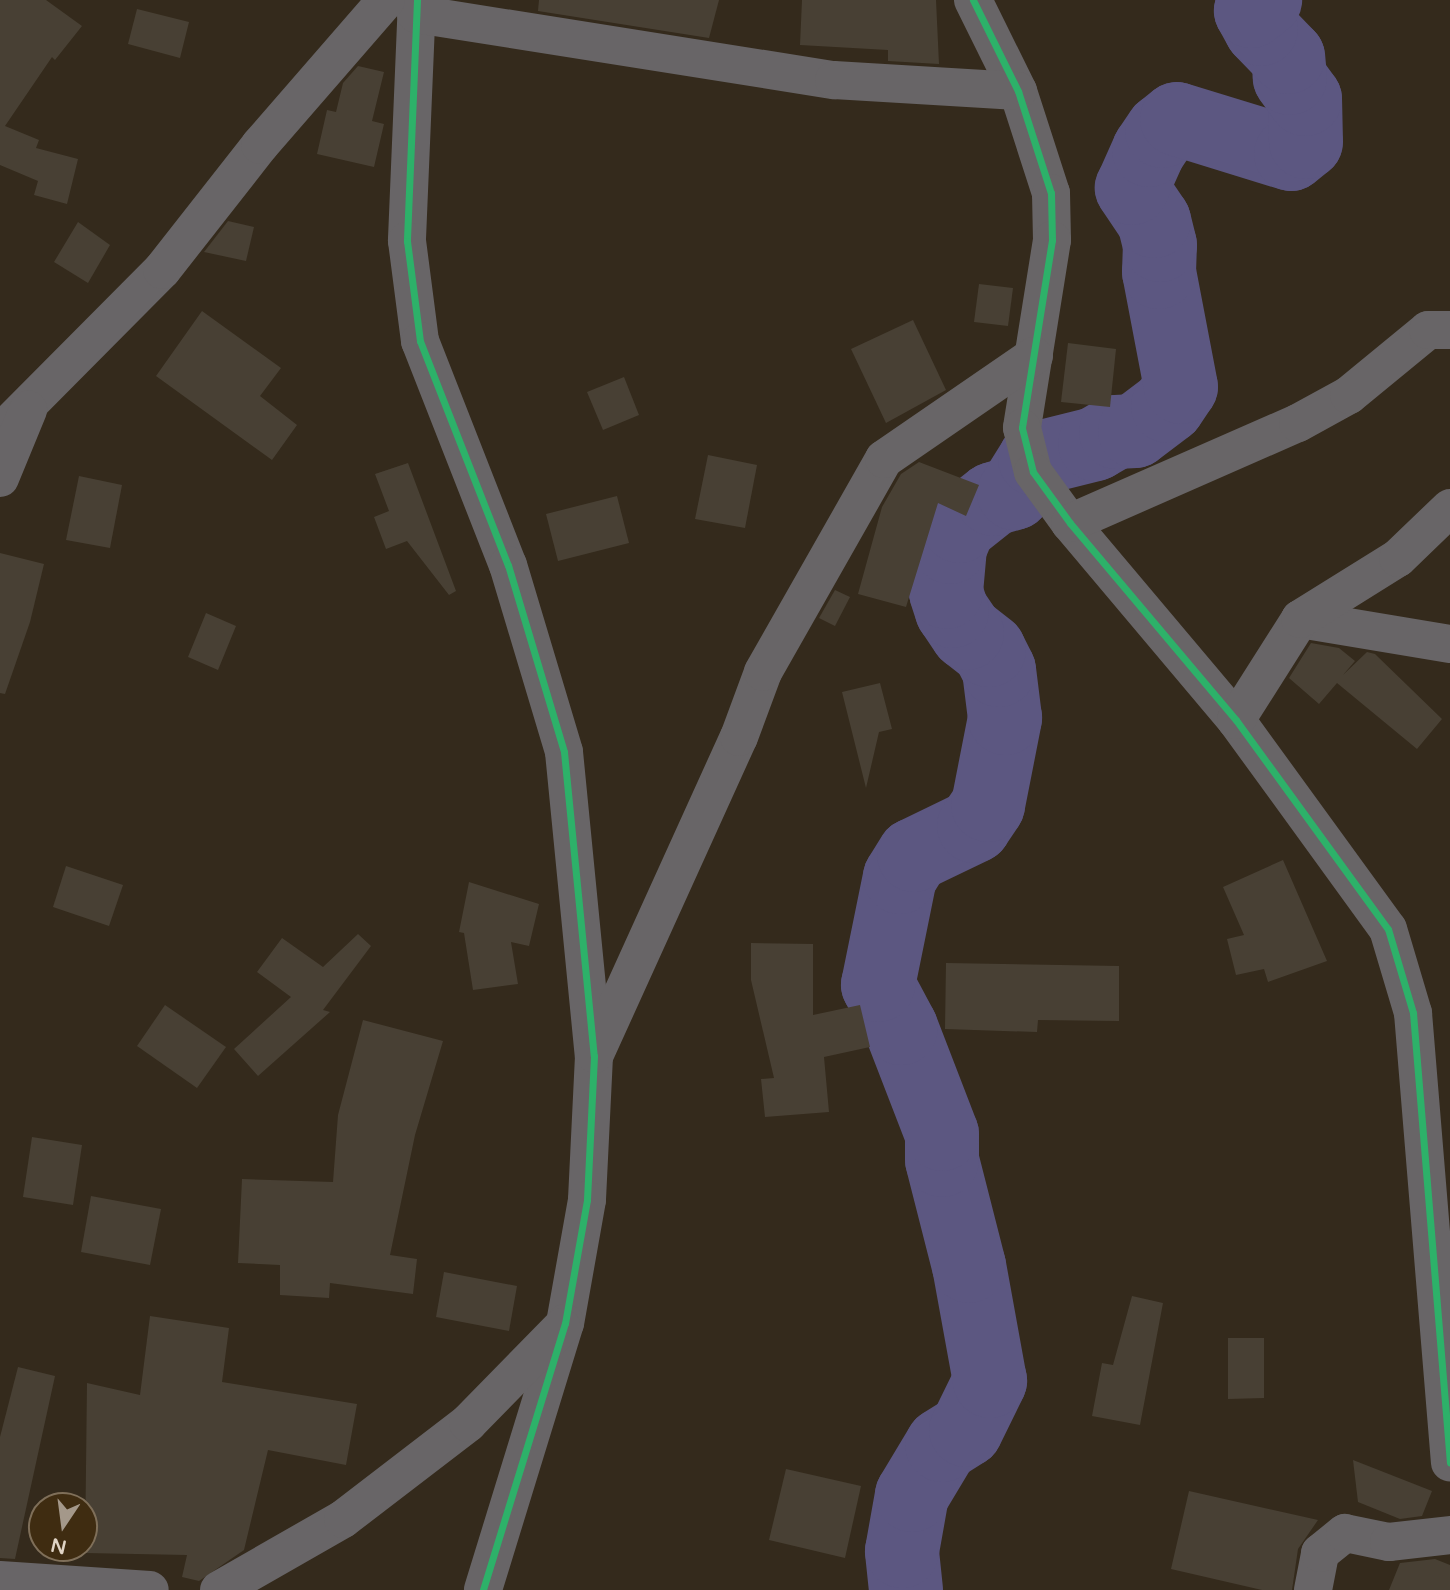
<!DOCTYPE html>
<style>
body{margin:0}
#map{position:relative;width:1450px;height:1590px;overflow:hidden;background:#342a1c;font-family:"Varela Round",sans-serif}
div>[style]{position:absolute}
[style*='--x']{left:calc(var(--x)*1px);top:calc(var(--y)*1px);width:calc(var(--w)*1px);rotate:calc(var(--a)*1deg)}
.river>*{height:74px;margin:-37px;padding:0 37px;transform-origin:37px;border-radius:37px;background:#5c5781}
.building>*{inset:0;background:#484034}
.minor>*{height:38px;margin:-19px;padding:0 19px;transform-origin:19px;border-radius:19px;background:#686567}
.cycleway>*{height:7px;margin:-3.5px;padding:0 3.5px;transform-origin:3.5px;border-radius:3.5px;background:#2db169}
span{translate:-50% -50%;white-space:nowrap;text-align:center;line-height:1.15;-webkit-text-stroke:5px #3f2c11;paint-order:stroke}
.north{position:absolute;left:28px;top:1492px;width:70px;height:70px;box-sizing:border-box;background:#3f2c11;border:2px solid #7f6f59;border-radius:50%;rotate:193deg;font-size:19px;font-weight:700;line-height:28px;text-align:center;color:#e0d4c5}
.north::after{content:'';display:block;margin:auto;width:24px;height:32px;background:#a4988a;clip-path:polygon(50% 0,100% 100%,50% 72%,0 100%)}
</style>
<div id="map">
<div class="river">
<i style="--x:906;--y:1590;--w:39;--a:-96"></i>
<i style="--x:902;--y:1551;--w:57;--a:-79.9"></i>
<i style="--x:912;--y:1495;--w:58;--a:-59"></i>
<i style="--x:942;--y:1445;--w:28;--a:-32"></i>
<i style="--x:966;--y:1430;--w:55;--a:-63.9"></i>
<i style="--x:990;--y:1381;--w:117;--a:-100.3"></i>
<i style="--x:969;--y:1266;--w:109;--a:-104.3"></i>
<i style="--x:942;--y:1160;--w:26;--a:-90"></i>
<i style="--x:942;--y:1134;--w:114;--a:-111.1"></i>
<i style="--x:901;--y:1028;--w:49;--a:-118.1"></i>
<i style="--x:878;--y:985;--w:110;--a:-78.5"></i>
<i style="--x:900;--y:877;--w:26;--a:-58"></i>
<i style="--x:914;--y:855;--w:67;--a:-25.8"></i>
<i style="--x:974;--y:826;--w:25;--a:-56"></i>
<i style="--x:988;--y:805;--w:89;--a:-78.9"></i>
<i style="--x:1005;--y:718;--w:48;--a:-97.1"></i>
<i style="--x:999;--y:670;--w:22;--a:-117"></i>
<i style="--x:989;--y:650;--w:28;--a:-142"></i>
<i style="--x:967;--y:633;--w:27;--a:-124"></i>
<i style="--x:952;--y:611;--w:20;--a:-108"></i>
<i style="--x:946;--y:592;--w:45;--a:-84.9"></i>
<i style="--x:950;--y:547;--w:23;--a:-67"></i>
<i style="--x:959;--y:526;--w:43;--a:-38.5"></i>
<i style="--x:993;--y:499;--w:22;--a:-16"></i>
<i style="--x:1014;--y:493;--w:40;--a:-58"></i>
<i style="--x:1035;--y:459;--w:62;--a:-14"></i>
<i style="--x:1095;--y:444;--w:24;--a:-30"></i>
<i style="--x:1116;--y:432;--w:19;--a:-3"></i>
<i style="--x:1135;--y:431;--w:41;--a:-37.1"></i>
<i style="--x:1168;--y:406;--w:23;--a:-56"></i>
<i style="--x:1181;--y:387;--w:117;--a:-100.8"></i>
<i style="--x:1159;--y:272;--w:27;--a:-88"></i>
<i style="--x:1160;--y:245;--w:25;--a:-104"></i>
<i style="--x:1154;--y:221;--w:40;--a:-124"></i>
<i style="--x:1132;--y:188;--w:42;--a:-65.9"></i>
<i style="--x:1149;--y:150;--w:23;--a:-56"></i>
<i style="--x:1162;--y:131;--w:19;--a:-39"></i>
<i style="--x:1177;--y:119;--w:119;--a:17.1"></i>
<i style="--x:1291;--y:154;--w:19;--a:-39"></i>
<i style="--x:1306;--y:142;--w:43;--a:-91.3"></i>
<i style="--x:1305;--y:99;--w:26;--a:-126"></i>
<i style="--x:1290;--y:78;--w:21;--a:-95"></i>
<i style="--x:1288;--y:57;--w:39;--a:-134"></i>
<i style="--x:1261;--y:29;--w:21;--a:-119"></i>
<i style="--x:1251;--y:11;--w:18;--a:-38"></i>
</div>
<div class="building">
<i style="clip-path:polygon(0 0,46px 0,82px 26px,55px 60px,52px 57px,5px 126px,39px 140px,36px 148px,78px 159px,67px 204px,34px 195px,38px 181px,0 165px)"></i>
<i style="clip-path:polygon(539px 0,719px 0,709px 38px,538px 11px)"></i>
<i style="clip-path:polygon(802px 0,936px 0,939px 64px,888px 61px,888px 50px,800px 45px)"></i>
<i style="clip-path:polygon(137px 9px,189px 22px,180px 58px,128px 44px)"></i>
<i style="clip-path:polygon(358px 66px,384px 72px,372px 121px,384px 124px,374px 167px,317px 154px,327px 110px,336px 112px,343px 83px)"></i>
<i style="clip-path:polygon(228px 221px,254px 227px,246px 261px,204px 252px)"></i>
<i style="clip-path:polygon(78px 222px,110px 245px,88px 283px,54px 262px)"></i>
<i style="clip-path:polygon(979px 284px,1013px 288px,1008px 326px,974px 322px)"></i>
<i style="clip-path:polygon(202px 311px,281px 368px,260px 396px,297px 425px,272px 460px,156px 376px)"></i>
<i style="clip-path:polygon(913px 320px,946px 390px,886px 423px,851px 349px)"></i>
<i style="clip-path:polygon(1068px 343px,1116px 349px,1110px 407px,1061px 402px)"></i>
<i style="clip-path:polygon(624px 377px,639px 415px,603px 430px,587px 392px)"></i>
<i style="clip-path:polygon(708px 455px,757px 465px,745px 528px,695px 519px)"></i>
<i style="clip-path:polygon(919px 462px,979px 485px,966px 516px,938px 503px,906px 607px,858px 594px,882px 507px,901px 474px)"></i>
<i style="clip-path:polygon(408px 463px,456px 591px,449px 595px,407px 541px,386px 549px,374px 517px,389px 511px,375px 474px)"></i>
<i style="clip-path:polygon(79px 476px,122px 485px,110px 548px,66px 540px)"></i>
<i style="clip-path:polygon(617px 496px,629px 543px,558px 561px,546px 514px)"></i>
<i style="clip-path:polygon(0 553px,44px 564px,30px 622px,5px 694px,0 693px)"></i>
<i style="clip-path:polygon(835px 590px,850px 597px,835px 626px,819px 618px)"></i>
<i style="clip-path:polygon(206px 613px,236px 626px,218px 670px,188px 657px)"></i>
<i style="clip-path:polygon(1311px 643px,1339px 648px,1355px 661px,1343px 675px,1367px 652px,1375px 654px,1442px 719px,1417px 749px,1337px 683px,1319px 704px,1289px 678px)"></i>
<i style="clip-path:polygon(880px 683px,892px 729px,879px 732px,866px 788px,842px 692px)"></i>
<i style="clip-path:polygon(1283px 860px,1327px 961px,1268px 982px,1264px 969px,1236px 975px,1227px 939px,1244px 935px,1223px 887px)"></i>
<i style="clip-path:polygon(66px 866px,123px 885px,109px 926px,53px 907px)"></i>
<i style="clip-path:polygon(469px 882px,539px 904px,529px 946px,511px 942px,518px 984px,473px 990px,464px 933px,459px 932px)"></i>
<i style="clip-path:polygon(358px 934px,371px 946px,323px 1010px,330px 1012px,258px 1076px,234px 1049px,291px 997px,257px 972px,282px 938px,323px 967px)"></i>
<i style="clip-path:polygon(751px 943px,813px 944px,813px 1015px,860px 1005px,870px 1047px,824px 1057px,829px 1112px,765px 1117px,761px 1079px,774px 1078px,751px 980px)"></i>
<i style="clip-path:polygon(946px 963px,1119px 966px,1119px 1021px,1038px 1020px,1037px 1032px,945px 1029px)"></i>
<i style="clip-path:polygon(165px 1005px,226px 1047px,197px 1088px,137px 1046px)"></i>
<i style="clip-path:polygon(363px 1020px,443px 1041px,415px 1135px,390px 1255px,417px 1259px,413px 1294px,330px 1283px,329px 1298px,280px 1295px,280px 1265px,238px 1263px,242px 1179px,333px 1182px,338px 1115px)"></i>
<i style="clip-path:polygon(32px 1137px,82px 1145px,73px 1205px,23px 1197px)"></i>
<i style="clip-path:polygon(91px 1196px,161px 1209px,150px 1265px,81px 1252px)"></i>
<i style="clip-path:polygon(444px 1272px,517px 1286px,509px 1331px,436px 1317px)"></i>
<i style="clip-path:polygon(1132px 1296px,1163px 1303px,1140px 1425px,1092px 1416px,1102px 1363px,1113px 1365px)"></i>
<i style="clip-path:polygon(150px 1316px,229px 1328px,222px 1382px,357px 1404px,346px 1465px,268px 1450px,244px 1550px,199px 1581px,182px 1577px,187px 1555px,85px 1553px,87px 1383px,140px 1395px)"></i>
<i style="clip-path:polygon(1228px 1338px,1264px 1338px,1264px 1398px,1228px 1399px)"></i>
<i style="clip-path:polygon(18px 1367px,55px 1376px,15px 1559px,0 1558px,0 1437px)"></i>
<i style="clip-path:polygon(1353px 1460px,1432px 1491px,1422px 1516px,1400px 1519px,1358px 1502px)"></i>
<i style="clip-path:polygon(786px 1469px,861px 1486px,845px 1558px,769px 1540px)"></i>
<i style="clip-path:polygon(1189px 1491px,1318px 1520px,1298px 1549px,1292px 1590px,1262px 1590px,1171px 1569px)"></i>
<i style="clip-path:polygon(1435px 1559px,1450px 1565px,1450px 1590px,1389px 1590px,1400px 1563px)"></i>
</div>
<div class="minor">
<i style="--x:417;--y:0;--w:241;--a:92.4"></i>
<i style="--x:407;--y:241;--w:101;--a:82.6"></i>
<i style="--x:420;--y:341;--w:241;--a:68.6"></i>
<i style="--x:508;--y:565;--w:195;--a:73.3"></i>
<i style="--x:564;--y:752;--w:305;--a:84.4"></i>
<i style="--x:594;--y:1056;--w:144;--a:92.8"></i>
<i style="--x:587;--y:1200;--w:125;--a:100.1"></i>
<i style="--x:565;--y:1323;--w:279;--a:107.1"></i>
<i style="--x:973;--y:0;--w:102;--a:63.7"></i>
<i style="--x:1018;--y:91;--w:107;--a:72.1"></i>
<i style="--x:1051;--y:193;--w:47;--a:88.8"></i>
<i style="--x:1052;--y:240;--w:190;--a:99.1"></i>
<i style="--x:1022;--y:428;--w:45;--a:76"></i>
<i style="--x:1033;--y:472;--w:63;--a:54"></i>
<i style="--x:1070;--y:523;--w:258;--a:49.9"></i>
<i style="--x:1236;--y:720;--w:258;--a:54"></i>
<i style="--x:1388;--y:929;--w:88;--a:73.4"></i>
<i style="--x:1413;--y:1013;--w:451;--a:85.3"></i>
<i style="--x:416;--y:14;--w:423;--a:9"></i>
<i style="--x:834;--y:80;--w:184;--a:3.4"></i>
<i style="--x:0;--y:433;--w:230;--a:-45.2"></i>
<i style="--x:162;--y:270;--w:159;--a:-51.9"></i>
<i style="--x:260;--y:145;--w:192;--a:-49"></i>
<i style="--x:0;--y:478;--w:74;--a:-67.6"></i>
<i style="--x:1070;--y:523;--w:249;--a:-23.7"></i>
<i style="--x:1298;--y:423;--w:58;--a:-28.8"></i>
<i style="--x:1349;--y:395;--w:102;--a:-39.4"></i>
<i style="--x:1428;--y:330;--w:22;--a:0"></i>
<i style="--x:1300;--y:619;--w:152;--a:9.5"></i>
<i style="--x:1236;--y:720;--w:120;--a:-57.6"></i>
<i style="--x:1300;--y:619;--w:115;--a:-31.9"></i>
<i style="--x:1398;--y:558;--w:72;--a:-43.9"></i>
<i style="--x:595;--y:1054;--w:348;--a:-65.6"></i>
<i style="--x:739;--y:737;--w:69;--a:-69.7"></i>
<i style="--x:763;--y:672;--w:245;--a:-60.4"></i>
<i style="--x:884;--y:459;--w:182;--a:-34.5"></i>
<i style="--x:0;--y:1580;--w:150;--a:3.8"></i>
<i style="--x:219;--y:1590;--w:143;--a:-29.8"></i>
<i style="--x:343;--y:1519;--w:158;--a:-37.5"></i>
<i style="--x:468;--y:1423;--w:134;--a:-45.6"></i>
<i style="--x:1313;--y:1590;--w:38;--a:-79"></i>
<i style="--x:1320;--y:1553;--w:32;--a:-39"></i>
<i style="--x:1345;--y:1533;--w:45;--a:11.6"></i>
<i style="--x:1389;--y:1542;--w:61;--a:-6.5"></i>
</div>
<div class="cycleway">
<i style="--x:417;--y:0;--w:241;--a:92.4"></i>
<i style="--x:407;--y:241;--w:101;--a:82.6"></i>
<i style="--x:420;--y:341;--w:241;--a:68.6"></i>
<i style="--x:508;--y:565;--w:195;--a:73.3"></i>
<i style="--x:564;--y:752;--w:305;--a:84.4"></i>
<i style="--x:594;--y:1056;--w:144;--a:92.8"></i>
<i style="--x:587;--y:1200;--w:125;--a:100.1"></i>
<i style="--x:565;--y:1323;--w:279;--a:107.1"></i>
<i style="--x:973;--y:0;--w:102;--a:63.7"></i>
<i style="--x:1018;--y:91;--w:107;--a:72.1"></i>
<i style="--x:1051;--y:193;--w:47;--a:88.8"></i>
<i style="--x:1052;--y:240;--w:190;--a:99.1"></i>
<i style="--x:1022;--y:428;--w:45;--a:76"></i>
<i style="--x:1033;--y:472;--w:63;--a:54"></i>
<i style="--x:1070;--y:523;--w:258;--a:49.9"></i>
<i style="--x:1236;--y:720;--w:258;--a:54"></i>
<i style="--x:1388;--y:929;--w:88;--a:73.4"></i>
<i style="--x:1413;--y:1013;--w:451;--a:85.3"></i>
</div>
<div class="north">N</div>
</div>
